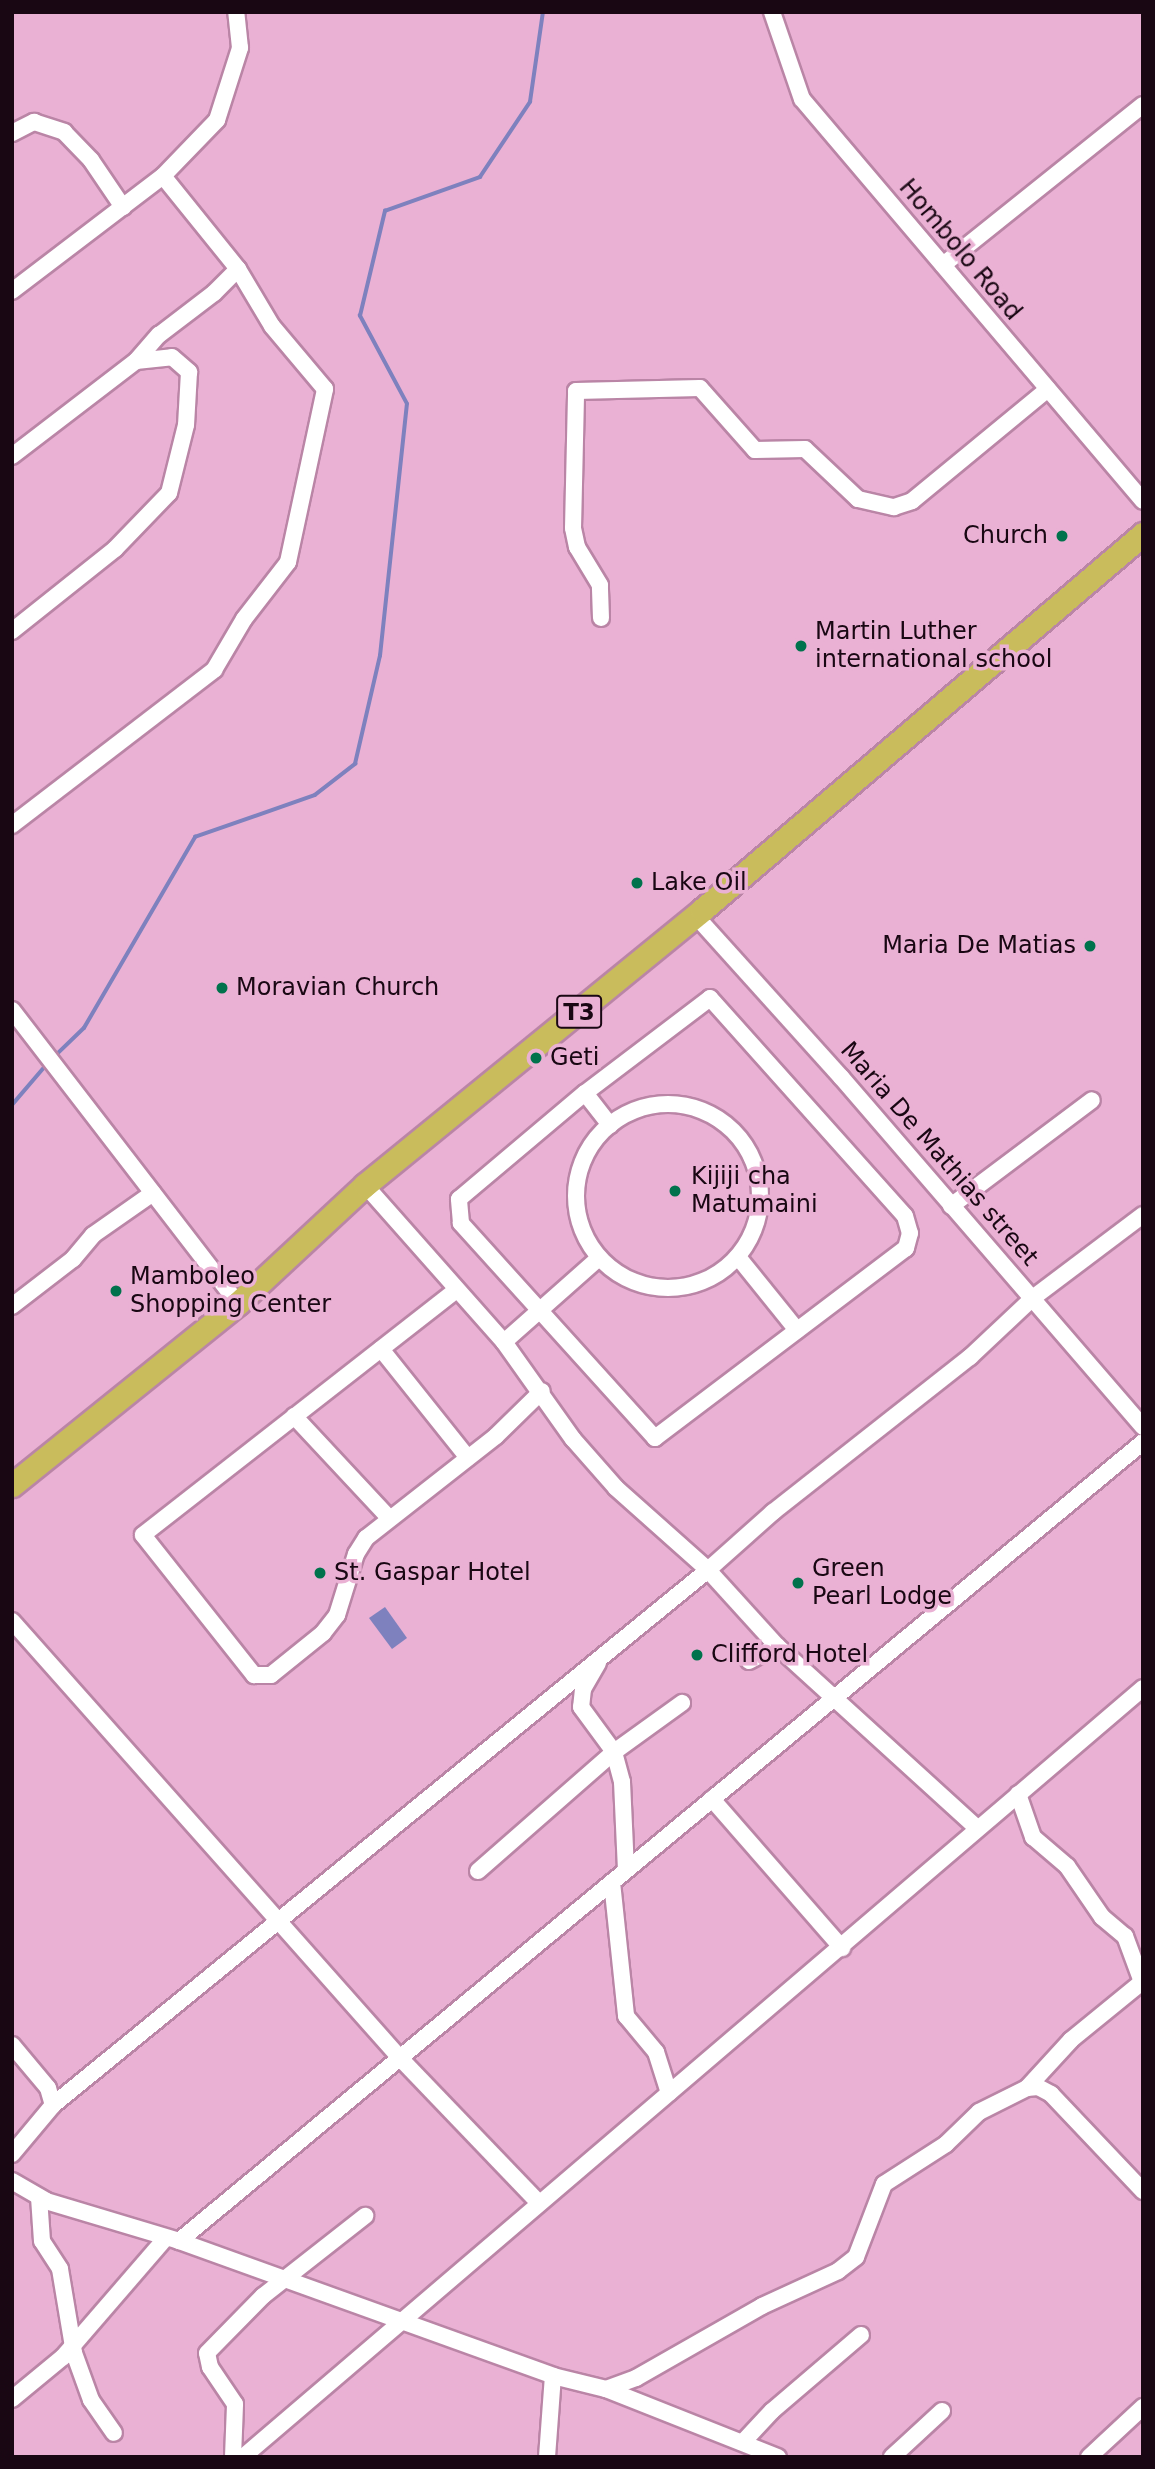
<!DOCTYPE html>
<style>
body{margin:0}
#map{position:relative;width:1155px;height:2469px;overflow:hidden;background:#eab1d4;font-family:"DejaVu Sans",sans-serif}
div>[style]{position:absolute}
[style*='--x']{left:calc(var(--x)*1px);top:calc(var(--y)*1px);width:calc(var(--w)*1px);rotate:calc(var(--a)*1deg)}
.water>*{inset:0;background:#7e81be}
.stream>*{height:3.5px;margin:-1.75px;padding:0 1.75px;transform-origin:1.75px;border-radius:1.75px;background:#7e81be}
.roads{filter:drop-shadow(2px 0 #ba85a6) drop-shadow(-2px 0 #ba85a6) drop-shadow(0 2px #ba85a6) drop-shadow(0 -2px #ba85a6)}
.minor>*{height:16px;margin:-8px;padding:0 8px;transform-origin:8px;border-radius:8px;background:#fff}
.minor>.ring{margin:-8px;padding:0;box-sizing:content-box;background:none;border:16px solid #fff;border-radius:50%}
.highway>*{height:23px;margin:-11.5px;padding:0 11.5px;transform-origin:11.5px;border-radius:11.5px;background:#c9bc5c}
.dots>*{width:19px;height:19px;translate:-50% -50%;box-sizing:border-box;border:4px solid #eab1d4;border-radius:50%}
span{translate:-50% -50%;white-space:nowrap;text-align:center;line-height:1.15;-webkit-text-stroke:7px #eab1d4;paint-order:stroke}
.shield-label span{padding:2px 5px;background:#eab1d4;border:2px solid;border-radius:5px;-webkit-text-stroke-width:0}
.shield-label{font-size:23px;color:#190713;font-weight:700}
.street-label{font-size:24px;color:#190713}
.poi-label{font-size:24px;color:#190713}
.right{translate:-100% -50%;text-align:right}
.left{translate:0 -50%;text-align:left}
.frame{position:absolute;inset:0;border:14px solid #190713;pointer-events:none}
</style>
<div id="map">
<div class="water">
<i style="clip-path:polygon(385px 1607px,407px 1638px,392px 1649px,369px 1618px)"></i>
</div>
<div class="stream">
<i style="--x:55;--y:1056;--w:40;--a:-44"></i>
<i style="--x:84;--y:1028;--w:221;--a:-59.8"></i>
<i style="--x:195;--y:837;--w:127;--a:-19.3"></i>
<i style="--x:315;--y:795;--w:51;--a:-37.8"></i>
<i style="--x:355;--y:764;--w:111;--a:-77"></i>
<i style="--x:380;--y:656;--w:253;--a:-83.9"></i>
<i style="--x:407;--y:404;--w:100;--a:-118.1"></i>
<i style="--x:360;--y:316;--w:108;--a:-76.6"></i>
<i style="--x:385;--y:211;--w:101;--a:-19.7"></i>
<i style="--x:480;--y:177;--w:90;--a:-56.3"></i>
<i style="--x:530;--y:102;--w:91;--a:-81.8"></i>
<i style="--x:12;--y:1105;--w:54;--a:-49.5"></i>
</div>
<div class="roads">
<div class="minor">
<i style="--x:772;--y:12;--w:92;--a:71"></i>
<i style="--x:802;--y:99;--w:527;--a:49.69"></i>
<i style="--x:12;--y:133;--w:25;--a:-27"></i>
<i style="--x:34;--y:122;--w:32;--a:18"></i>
<i style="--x:64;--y:132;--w:39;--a:46"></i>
<i style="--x:91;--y:160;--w:57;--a:55.8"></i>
<i style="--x:943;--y:265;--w:256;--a:-38.7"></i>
<i style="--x:12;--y:291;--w:190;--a:-37.3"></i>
<i style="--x:163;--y:176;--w:78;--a:-46"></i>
<i style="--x:217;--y:120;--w:76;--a:-72.3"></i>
<i style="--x:240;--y:48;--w:36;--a:-96"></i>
<i style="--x:136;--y:361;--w:35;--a:-49"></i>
<i style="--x:159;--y:335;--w:69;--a:-37.4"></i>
<i style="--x:214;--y:293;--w:34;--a:-45"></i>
<i style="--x:12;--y:456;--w:156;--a:-37.5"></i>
<i style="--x:136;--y:361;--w:36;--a:-6"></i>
<i style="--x:172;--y:357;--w:23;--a:41"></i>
<i style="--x:189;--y:372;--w:53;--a:93.2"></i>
<i style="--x:186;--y:425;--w:70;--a:104"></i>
<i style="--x:169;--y:493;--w:78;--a:134"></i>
<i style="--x:115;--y:549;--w:132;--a:141.5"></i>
<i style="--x:601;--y:618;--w:33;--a:-92"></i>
<i style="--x:600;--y:585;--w:44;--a:-121.2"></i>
<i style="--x:577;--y:547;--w:19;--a:-102"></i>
<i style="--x:573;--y:528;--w:137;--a:-88.7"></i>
<i style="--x:576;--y:391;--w:124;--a:-1.4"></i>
<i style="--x:700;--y:388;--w:83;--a:48.4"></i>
<i style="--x:755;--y:450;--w:50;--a:-1.1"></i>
<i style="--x:805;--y:449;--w:73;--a:43.3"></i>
<i style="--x:858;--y:499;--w:37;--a:13"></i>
<i style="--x:894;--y:507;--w:19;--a:-18"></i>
<i style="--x:912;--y:501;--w:176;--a:-39.5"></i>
<i style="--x:12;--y:825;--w:255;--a:-37.5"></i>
<i style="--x:214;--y:670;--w:59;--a:-59.5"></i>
<i style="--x:244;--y:619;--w:72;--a:-52.3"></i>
<i style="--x:288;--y:562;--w:177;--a:-77.9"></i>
<i style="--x:325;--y:389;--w:82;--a:-130.1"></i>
<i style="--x:272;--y:326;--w:66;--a:-120.8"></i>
<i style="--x:238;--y:269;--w:119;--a:-128.9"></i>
<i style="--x:695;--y:915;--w:218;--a:48"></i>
<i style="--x:841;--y:1077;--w:462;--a:49.2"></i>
<i style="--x:710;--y:998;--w:292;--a:48.2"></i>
<i style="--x:905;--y:1216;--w:18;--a:74"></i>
<i style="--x:910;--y:1233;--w:16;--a:105"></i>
<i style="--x:906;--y:1248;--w:315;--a:142.9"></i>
<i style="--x:655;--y:1438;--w:290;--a:-132.1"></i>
<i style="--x:461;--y:1223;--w:24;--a:-95"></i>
<i style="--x:459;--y:1199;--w:165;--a:-40.1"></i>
<i style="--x:585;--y:1093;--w:157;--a:-37.2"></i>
<i style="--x:12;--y:1010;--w:370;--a:52.4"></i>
<i style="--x:585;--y:1093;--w:41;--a:52"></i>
<i class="ring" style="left:576px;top:1104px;width:168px;height:168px"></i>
<i style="--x:365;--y:1185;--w:210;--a:48.5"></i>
<i style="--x:504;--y:1342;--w:119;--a:54.6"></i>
<i style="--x:573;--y:1439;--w:65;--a:48.7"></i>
<i style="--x:616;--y:1488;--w:123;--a:41.7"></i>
<i style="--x:708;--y:1570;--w:103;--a:47.8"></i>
<i style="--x:777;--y:1646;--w:270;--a:42.3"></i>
<i style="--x:951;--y:1206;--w:176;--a:-36.9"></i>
<i style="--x:738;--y:1257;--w:94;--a:51.1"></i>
<i style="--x:455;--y:1291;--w:396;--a:142"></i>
<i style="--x:143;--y:1535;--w:179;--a:51.6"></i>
<i style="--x:254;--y:1675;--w:17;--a:0"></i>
<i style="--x:271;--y:1675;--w:67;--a:-38.9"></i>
<i style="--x:323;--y:1633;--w:23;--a:-52"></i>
<i style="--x:337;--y:1615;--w:64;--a:-72.7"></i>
<i style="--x:356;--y:1554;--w:19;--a:-58"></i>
<i style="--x:366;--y:1538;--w:165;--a:-38.1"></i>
<i style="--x:496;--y:1436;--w:64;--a:-44.4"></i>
<i style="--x:12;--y:1306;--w:77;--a:-37.6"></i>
<i style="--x:73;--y:1259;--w:31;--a:-50"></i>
<i style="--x:93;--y:1235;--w:73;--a:-35"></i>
<i style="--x:504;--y:1342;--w:127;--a:-41.5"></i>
<i style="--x:381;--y:1349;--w:139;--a:51.4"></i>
<i style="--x:294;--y:1416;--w:139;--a:47"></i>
<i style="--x:12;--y:1621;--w:584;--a:48.4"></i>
<i style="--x:400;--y:2058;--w:201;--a:46.2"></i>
<i style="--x:749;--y:1661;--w:32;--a:-28"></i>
<i style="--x:598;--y:1663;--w:30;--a:120"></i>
<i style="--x:583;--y:1689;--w:18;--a:96"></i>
<i style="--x:581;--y:1707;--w:56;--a:53.7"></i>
<i style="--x:614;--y:1752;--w:31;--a:75"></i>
<i style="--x:622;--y:1782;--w:88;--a:87.4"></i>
<i style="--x:1018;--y:1794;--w:46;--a:70.8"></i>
<i style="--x:1033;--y:1837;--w:45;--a:40.5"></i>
<i style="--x:1067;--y:1866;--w:62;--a:55.5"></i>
<i style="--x:1102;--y:1917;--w:30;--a:40"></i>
<i style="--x:1125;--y:1936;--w:49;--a:69.7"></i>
<i style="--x:1142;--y:1982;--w:92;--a:140.8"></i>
<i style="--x:1071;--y:2040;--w:65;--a:132.5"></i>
<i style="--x:712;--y:1799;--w:198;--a:48.9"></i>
<i style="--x:478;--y:1871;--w:181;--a:-41.2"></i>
<i style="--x:614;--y:1752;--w:84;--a:-35.8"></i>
<i style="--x:612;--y:1882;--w:135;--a:84"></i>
<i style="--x:626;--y:2016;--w:47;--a:50.2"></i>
<i style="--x:656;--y:2052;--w:43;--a:72.4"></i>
<i style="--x:12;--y:2045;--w:56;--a:50.1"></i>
<i style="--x:48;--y:2088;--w:18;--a:74"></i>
<i style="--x:53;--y:2105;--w:64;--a:129.9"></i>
<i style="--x:53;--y:2105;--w:846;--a:-39.24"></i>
<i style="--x:708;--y:1570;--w:87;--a:-41.7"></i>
<i style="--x:773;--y:1512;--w:251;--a:-38.2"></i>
<i style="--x:970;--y:1357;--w:88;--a:-43.2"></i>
<i style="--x:1034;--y:1297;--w:136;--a:-37"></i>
<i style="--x:12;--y:2181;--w:39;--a:30"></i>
<i style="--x:46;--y:2201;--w:139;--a:16.7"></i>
<i style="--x:179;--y:2241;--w:398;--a:19.8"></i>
<i style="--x:553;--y:2376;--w:55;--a:13.8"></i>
<i style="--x:606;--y:2389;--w:185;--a:21.6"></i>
<i style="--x:39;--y:2197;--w:44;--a:86.1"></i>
<i style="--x:42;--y:2241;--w:33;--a:57"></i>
<i style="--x:60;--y:2269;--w:85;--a:80.5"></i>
<i style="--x:74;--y:2353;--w:50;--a:70.1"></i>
<i style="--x:91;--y:2400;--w:40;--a:55.1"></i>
<i style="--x:179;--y:2241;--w:1252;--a:-39.65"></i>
<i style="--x:606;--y:2389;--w:32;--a:-20"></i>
<i style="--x:636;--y:2378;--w:145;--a:-29.7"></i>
<i style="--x:762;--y:2306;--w:84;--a:-24.7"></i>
<i style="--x:838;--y:2271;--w:23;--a:-38"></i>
<i style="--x:856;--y:2257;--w:78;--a:-69"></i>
<i style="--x:884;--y:2184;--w:74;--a:-32.8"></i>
<i style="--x:946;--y:2144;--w:46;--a:-44.1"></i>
<i style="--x:979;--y:2112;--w:54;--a:-26.6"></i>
<i style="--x:1027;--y:2088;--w:11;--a:-5"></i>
<i style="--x:1038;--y:2087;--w:15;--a:28"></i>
<i style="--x:1051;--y:2094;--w:134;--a:46.5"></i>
<i style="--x:12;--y:2399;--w:66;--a:-39.5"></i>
<i style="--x:63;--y:2357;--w:156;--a:-49.2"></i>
<i style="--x:744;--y:2441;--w:41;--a:-47"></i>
<i style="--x:772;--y:2411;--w:117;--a:-40.5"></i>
<i style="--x:233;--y:2457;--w:53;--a:-87.8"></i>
<i style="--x:235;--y:2404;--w:45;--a:-124"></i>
<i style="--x:210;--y:2367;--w:14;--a:-102"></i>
<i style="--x:207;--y:2353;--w:80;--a:-45.5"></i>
<i style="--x:263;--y:2296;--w:130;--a:-38.1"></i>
<i style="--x:243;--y:2457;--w:1184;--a:-40.51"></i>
<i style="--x:547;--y:2457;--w:81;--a:-85.8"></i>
<i style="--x:892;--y:2457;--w:68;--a:-42.6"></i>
<i style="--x:1089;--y:2457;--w:74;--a:-42.8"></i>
</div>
<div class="highway">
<i style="--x:12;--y:1485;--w:290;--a:-38.8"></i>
<i style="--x:238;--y:1303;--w:173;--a:-42.9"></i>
<i style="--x:365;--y:1185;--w:435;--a:-39.2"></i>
<i style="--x:702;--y:910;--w:580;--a:-40.45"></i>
</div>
</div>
<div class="dots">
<i style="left:1062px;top:536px;background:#00724c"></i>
<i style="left:801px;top:646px;background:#00724c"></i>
<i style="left:637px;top:883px;background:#00724c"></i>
<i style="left:1090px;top:946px;background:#00724c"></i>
<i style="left:222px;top:988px;background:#00724c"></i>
<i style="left:536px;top:1058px;background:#00724c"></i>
<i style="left:675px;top:1191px;background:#00724c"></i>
<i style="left:116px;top:1291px;background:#00724c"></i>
<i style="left:320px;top:1573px;background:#00724c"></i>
<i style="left:798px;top:1583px;background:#00724c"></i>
<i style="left:697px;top:1655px;background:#00724c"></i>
</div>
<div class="shield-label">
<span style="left:579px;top:1012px">T3</span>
</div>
<div class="street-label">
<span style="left:960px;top:250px;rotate:50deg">Hombolo Road</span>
<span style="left:939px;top:1154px;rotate:49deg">Maria De Mathias street</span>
</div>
<div class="poi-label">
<span class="right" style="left:1048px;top:536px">Church</span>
<span class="left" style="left:815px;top:646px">Martin Luther<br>international school</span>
<span class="left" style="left:651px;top:883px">Lake Oil</span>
<span class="right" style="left:1076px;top:946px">Maria De Matias</span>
<span class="left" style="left:236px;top:988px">Moravian Church</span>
<span class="left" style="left:550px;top:1058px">Geti</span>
<span class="left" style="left:691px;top:1191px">Kijiji cha<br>Matumaini</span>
<span class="left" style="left:130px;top:1291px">Mamboleo<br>Shopping Center</span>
<span class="left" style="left:812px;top:1583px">Green<br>Pearl Lodge</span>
<span class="left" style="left:334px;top:1573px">St. Gaspar Hotel</span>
<span class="left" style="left:711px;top:1655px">Clifford Hotel</span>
</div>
<div class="frame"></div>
</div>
